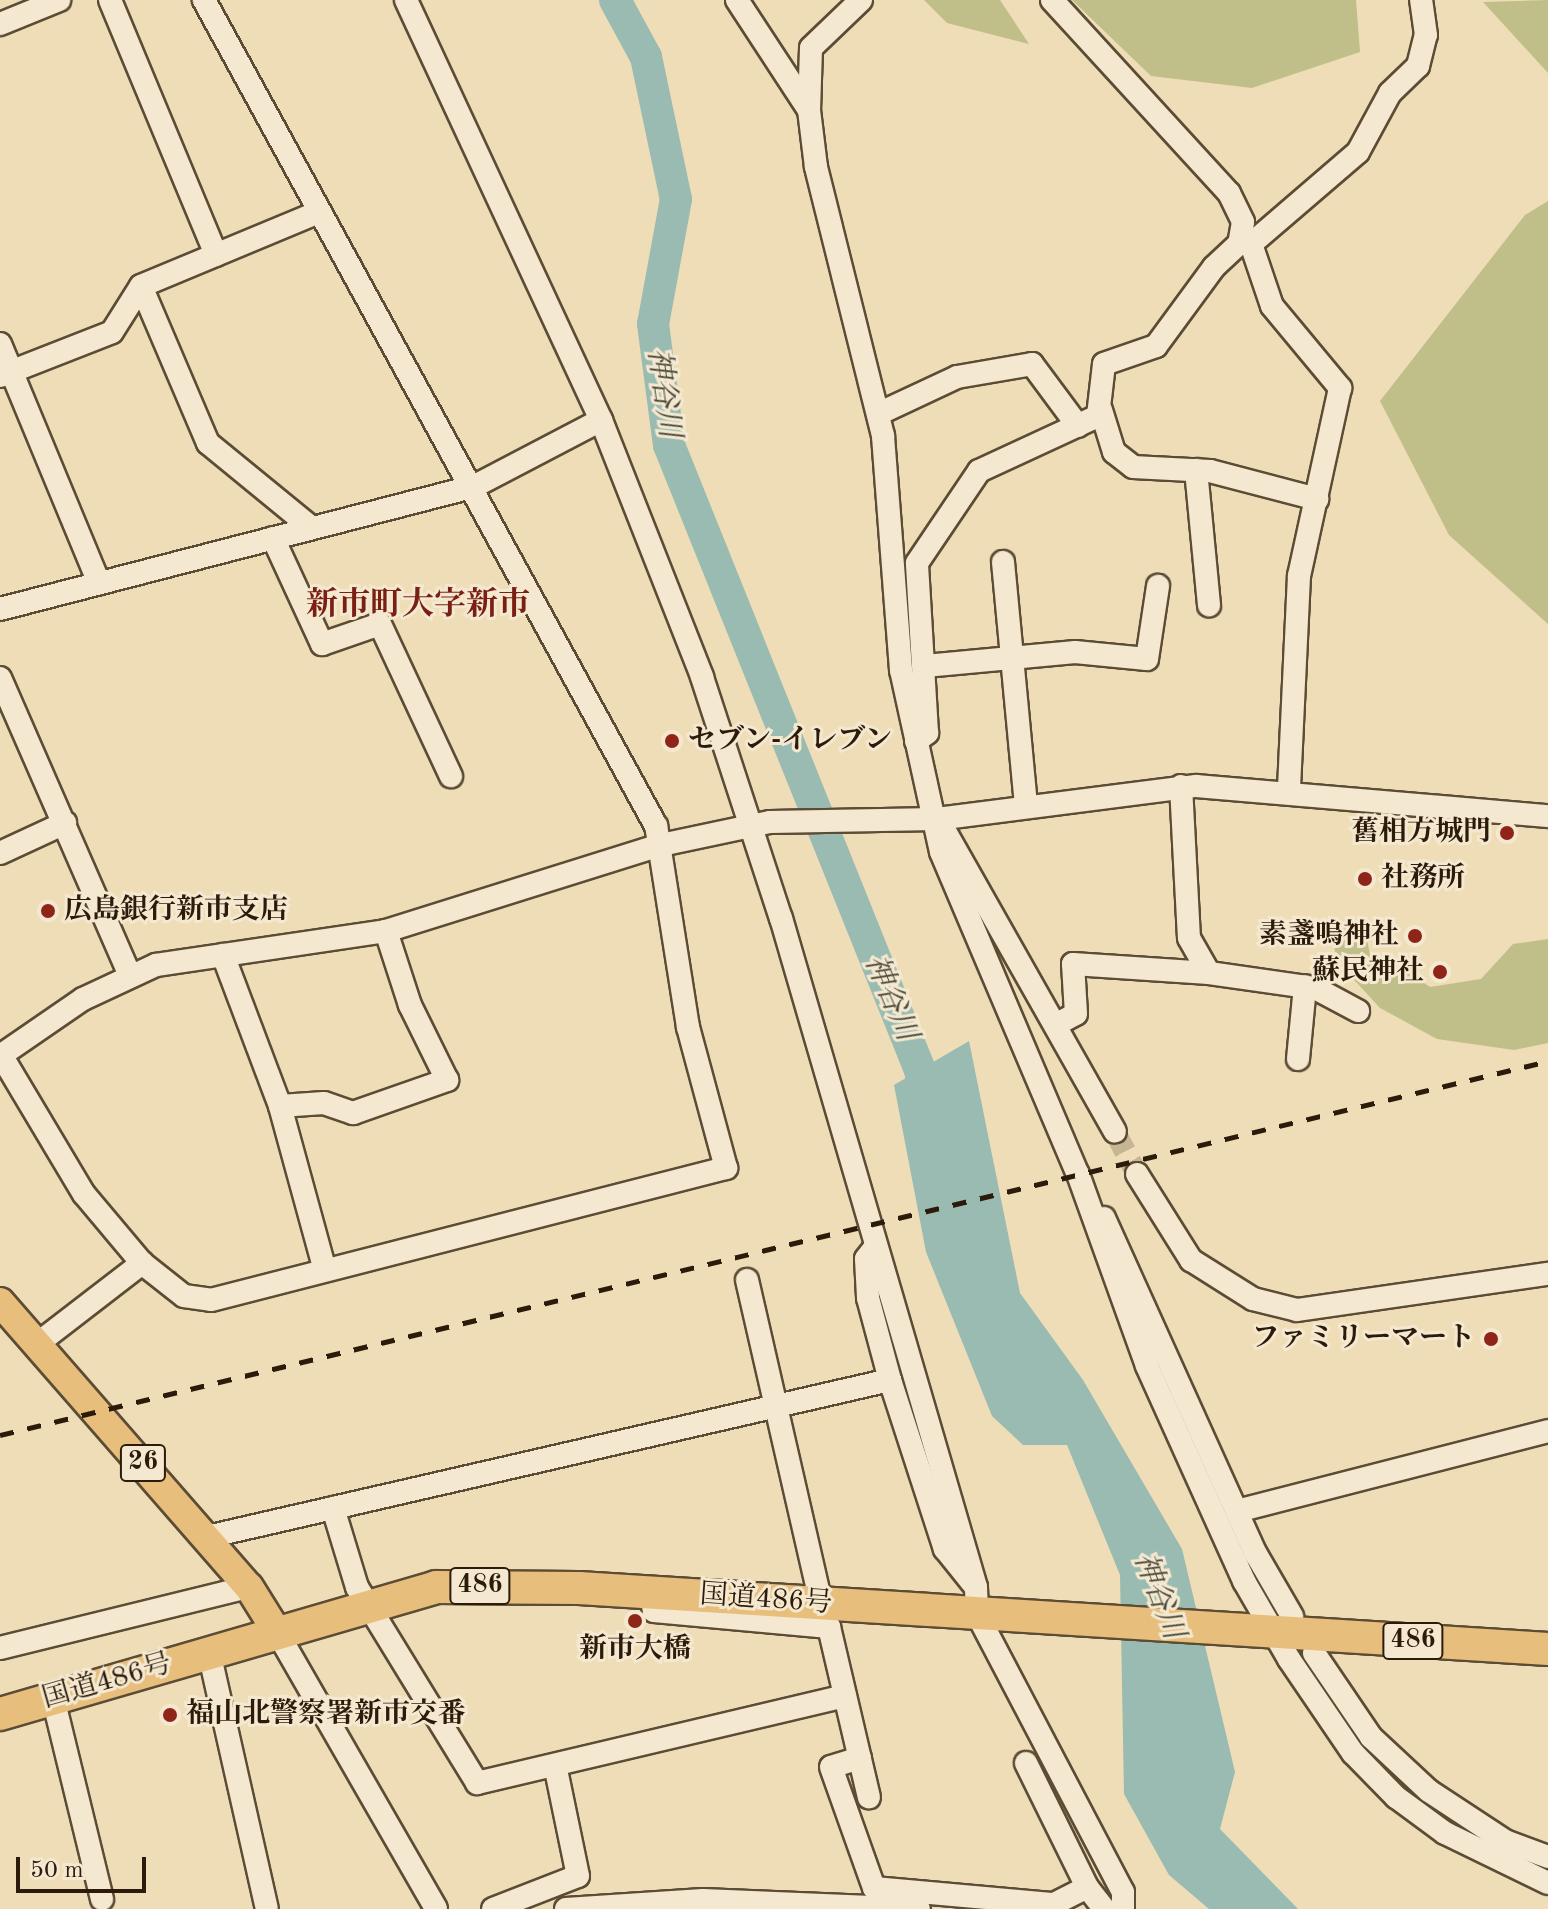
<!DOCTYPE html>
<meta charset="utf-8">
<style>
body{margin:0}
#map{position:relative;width:1548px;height:1909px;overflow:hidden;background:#eeddb6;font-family:"Old Standard TT","Noto Serif JP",serif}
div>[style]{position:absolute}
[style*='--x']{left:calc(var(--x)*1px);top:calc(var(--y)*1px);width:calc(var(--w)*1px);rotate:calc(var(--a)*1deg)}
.green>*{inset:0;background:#c0bf89}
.water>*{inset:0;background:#99bbb2}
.river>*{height:32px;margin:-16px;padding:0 16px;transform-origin:16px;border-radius:16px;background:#99bbb2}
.minor-tunnel>*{height:22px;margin-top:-11px;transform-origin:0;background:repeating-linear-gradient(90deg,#c7b694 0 22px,transparent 0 33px)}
.roads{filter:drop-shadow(2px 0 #5c4c35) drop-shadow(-2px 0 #5c4c35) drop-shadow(0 2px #5c4c35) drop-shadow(0 -2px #5c4c35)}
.minor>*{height:22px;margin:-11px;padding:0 11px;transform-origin:11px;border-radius:11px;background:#f4e9d0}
.major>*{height:28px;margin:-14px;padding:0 14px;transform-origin:14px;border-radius:14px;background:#e7be7b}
.highway>*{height:32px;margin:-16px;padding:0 16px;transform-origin:16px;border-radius:16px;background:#e7be7b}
.rail>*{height:5px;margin-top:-2.5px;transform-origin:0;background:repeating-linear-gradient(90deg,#2c1b0a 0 14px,transparent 0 28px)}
.dots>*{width:22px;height:22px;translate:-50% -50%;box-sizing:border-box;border:4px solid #f4e9d0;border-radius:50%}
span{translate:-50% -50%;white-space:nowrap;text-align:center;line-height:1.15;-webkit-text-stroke:6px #f4e9d0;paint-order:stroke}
.shield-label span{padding:2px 6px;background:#f4e9d0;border:2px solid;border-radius:6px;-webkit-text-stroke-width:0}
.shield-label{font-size:26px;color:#2c1b0a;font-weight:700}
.poi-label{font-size:28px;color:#2c1b0a;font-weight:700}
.left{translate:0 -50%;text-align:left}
.right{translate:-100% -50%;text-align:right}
.street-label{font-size:28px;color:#2c1b0a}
.water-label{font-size:30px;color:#4d4b3c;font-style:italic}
.quarter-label{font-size:32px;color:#7a1f14;font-weight:700}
.scale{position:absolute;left:16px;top:1857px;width:130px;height:36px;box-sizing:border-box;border:4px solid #2c1b0a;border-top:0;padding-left:10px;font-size:24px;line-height:28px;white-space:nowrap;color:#2c1b0a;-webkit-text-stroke:6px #f4e9d0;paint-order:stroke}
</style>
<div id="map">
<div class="green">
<i style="clip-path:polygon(924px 0,1000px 0,1029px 44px,947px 23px)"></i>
<i style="clip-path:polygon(1072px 0,1356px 0,1360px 52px,1252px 88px,1151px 76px)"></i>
<i style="clip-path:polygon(1548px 0,1548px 73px,1483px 2px)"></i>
<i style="clip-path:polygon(1548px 201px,1548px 624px,1449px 535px,1380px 401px,1525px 215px)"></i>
<i style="clip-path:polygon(1363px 922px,1374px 972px,1406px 971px,1430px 987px,1481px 979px,1513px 944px,1548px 939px,1548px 1043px,1514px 1050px,1437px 1039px,1380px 1008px,1335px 959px,1334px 928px)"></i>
</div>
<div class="water">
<i style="clip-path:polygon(969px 1041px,1020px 1293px,1083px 1380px,1182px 1549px,1235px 1772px,1220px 1829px,1298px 1909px,1209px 1909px,1169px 1875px,1124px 1794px,1120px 1575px,1067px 1445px,1023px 1445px,992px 1416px,926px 1252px,894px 1085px)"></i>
</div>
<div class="river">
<i style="--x:615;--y:0;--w:65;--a:61.5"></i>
<i style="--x:646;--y:57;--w:145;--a:78.1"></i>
<i style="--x:676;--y:199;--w:127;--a:100.4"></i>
<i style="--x:653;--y:324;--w:122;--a:82.5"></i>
<i style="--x:669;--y:445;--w:674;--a:68.12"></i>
<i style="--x:920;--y:1070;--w:44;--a:78.2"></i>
</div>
<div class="minor-tunnel">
<i style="--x:1115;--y:1132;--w:47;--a:62.4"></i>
</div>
<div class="roads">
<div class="minor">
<i style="--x:110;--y:0;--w:276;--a:67.4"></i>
<i style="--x:406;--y:0;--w:463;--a:65.1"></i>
<i style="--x:601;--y:420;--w:276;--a:68.5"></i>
<i style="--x:702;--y:677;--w:254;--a:71.9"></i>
<i style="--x:781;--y:918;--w:697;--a:73.75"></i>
<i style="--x:976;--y:1587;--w:27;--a:88"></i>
<i style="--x:977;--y:1614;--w:314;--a:62.3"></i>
<i style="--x:1123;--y:1892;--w:17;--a:90"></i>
<i style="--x:737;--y:0;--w:131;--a:56.8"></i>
<i style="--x:861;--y:0;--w:69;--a:136.2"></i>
<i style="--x:811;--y:48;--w:62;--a:91.8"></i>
<i style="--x:809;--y:110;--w:57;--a:83"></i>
<i style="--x:816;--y:167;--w:277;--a:76"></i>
<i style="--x:883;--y:436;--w:235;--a:85.6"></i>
<i style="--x:901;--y:670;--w:186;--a:77.6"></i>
<i style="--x:941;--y:852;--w:350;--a:67"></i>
<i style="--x:1078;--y:1174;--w:204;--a:70.2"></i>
<i style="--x:1147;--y:1366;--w:236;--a:65.7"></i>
<i style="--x:1244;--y:1581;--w:90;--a:60"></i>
<i style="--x:1289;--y:1659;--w:114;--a:55.8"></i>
<i style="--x:1353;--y:1753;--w:62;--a:45.7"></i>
<i style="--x:1396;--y:1797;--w:61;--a:36.3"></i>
<i style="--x:1445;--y:1833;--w:114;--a:25.9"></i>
<i style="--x:1052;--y:0;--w:262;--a:47.5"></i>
<i style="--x:1229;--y:193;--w:32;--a:64"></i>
<i style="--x:1243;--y:222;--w:22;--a:100"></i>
<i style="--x:0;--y:24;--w:64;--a:-22.1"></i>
<i style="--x:1251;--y:244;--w:141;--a:-40.7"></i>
<i style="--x:1358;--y:152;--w:67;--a:-61.5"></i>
<i style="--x:1390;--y:93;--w:39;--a:-44"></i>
<i style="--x:1418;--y:66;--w:32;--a:-76"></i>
<i style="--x:1426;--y:35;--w:35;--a:-98"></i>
<i style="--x:141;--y:286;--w:171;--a:66.9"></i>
<i style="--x:208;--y:443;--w:134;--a:39.3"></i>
<i style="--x:0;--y:344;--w:259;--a:67.5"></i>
<i style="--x:0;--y:376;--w:120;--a:-21.4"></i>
<i style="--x:112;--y:332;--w:54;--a:-57.8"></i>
<i style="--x:141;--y:286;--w:193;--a:-22.6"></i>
<i style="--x:1101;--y:410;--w:44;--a:72.8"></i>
<i style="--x:1114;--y:452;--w:24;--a:38"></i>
<i style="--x:1133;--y:467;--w:77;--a:3"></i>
<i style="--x:1210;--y:471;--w:111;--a:14.7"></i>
<i style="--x:878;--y:414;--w:87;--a:-25.1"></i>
<i style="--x:957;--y:377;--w:76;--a:-9.8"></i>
<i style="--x:1032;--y:364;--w:77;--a:53.4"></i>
<i style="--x:1196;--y:470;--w:136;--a:84.5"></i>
<i style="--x:273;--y:538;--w:117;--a:65.2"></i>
<i style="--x:322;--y:644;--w:61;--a:-19"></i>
<i style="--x:380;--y:624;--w:168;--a:65"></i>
<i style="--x:1003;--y:562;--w:245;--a:84.6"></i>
<i style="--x:0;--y:609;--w:491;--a:-14.5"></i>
<i style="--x:475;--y:486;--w:142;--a:-27.6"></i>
<i style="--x:925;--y:666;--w:151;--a:-5.3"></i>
<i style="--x:1075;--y:652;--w:72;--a:5.6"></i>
<i style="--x:1147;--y:659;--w:74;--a:-81.4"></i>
<i style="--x:0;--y:678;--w:324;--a:66.4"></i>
<i style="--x:916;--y:741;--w:14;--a:-36"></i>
<i style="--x:927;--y:733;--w:170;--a:-93.4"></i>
<i style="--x:917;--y:563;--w:111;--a:-56"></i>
<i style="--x:979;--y:471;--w:131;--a:-24.8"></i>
<i style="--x:1098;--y:416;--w:52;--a:-83.4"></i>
<i style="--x:1104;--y:364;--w:55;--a:-19.1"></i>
<i style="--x:1156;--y:346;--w:98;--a:-53.7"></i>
<i style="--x:1214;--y:267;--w:34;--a:-43"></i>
<i style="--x:1239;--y:244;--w:12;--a:0"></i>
<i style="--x:1251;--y:244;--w:65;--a:71.3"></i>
<i style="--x:1272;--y:306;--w:107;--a:50.3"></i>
<i style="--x:1340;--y:388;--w:192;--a:102.3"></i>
<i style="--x:1299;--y:576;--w:215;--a:92.7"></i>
<i style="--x:1181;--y:786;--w:152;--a:87"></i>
<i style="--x:1189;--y:938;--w:40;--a:60.3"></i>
<i style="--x:1209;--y:973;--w:107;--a:8.1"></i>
<i style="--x:1315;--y:988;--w:49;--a:28.1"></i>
<i style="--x:946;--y:833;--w:343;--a:60.5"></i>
<i style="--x:0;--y:853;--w:72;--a:-24.8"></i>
<i style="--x:223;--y:955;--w:161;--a:69.3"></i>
<i style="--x:280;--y:1106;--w:170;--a:74.7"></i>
<i style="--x:1057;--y:1024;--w:21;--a:-28"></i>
<i style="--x:1076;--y:1014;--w:50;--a:-93.4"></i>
<i style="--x:1073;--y:964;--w:136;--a:3.8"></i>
<i style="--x:1;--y:1055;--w:162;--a:59.2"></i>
<i style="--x:84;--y:1194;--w:90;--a:50"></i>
<i style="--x:142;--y:1263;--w:53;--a:38.2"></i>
<i style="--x:184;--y:1296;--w:27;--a:8"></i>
<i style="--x:211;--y:1300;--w:532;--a:-14.38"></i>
<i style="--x:726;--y:1168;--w:146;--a:-105.1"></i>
<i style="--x:688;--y:1027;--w:204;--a:-99"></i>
<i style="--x:656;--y:826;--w:942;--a:-118.69"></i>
<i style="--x:0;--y:1056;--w:101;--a:-34.5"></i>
<i style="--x:83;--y:999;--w:81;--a:-25"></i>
<i style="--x:156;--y:965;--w:232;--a:-8.4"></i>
<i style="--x:386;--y:931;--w:288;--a:-17.4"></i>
<i style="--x:661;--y:845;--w:111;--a:-11.9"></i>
<i style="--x:770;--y:822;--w:167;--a:-1"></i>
<i style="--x:937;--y:819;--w:261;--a:-7.3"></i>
<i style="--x:1196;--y:786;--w:353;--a:4.9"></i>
<i style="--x:1298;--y:1059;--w:73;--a:-84.5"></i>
<i style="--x:280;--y:1106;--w:44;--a:-3.9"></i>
<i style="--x:324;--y:1103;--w:31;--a:19"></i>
<i style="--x:353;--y:1113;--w:100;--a:-19.3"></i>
<i style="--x:447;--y:1080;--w:84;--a:-116.3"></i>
<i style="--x:410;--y:1005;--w:78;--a:-108"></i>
<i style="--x:1137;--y:1174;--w:102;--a:57.9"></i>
<i style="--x:1191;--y:1260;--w:73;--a:32.2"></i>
<i style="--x:1253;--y:1299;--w:45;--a:14"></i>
<i style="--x:1297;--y:1310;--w:254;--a:-8.2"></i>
<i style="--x:1104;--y:1218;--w:369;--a:65.7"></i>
<i style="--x:1256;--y:1554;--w:72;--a:59.9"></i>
<i style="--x:876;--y:1246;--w:16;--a:128"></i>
<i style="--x:866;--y:1259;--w:39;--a:87"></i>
<i style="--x:868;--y:1298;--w:85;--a:75"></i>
<i style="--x:890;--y:1380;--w:178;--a:72"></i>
<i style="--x:945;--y:1549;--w:45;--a:51.3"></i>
<i style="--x:747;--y:1280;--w:332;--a:77.1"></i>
<i style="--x:37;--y:1344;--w:133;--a:-37.6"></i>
<i style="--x:333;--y:1508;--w:83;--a:73.1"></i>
<i style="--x:357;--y:1587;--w:230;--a:58.5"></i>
<i style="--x:477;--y:1783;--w:378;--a:-13.3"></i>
<i style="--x:1237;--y:1511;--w:321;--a:-14.4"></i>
<i style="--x:207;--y:1537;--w:701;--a:-12.95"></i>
<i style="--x:651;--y:1593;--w:18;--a:81"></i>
<i style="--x:654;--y:1611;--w:176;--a:5.2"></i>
<i style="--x:829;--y:1627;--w:175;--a:76.8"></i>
<i style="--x:277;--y:1632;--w:319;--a:60.1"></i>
<i style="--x:0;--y:1648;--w:256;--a:-13.8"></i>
<i style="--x:209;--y:1652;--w:263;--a:77.3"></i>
<i style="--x:1314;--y:1653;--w:102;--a:55.8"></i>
<i style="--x:1371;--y:1737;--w:79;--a:43"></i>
<i style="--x:1429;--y:1791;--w:91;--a:33.3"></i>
<i style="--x:1505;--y:1841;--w:46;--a:20.4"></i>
<i style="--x:53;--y:1698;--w:207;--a:76.3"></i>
<i style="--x:860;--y:1758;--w:30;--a:163"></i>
<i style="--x:831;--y:1767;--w:128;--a:70.4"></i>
<i style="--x:874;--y:1888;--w:181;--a:5.1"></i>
<i style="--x:1054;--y:1904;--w:37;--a:-27"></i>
<i style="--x:1087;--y:1887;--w:28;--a:52"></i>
<i style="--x:1026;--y:1763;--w:138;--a:63.8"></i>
<i style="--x:493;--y:1909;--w:91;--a:-21.2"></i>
<i style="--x:578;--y:1876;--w:113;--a:-101.7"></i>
<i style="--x:566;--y:1909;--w:137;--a:-3.8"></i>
<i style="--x:703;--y:1900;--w:216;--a:2.4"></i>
</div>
<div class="major">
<i style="--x:0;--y:1302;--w:378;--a:48.9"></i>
<i style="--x:249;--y:1587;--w:53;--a:58.1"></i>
</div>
<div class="highway">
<i style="--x:0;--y:1714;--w:454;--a:-16.2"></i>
<i style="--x:436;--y:1587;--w:143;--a:0.4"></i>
<i style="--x:579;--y:1588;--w:971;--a:3.6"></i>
</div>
</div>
<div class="rail">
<i style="--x:0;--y:1435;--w:1593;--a:-13.58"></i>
</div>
<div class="dots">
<i style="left:672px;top:741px;background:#8f2418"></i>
<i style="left:1507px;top:833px;background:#8f2418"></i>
<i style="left:1365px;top:879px;background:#8f2418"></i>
<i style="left:48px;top:911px;background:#8f2418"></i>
<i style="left:1415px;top:936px;background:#8f2418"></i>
<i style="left:1440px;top:972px;background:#8f2418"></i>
<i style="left:1491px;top:1339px;background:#8f2418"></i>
<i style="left:635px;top:1621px;background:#8f2418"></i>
<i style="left:170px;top:1715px;background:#8f2418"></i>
</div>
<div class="shield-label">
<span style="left:143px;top:1463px">26</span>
<span style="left:480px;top:1586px">486</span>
<span style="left:1413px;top:1641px">486</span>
</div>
<div class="poi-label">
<span class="left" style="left:688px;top:741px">セブン-イレブン</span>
<span class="right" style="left:1491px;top:833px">舊相方城門</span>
<span class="left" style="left:1381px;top:879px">社務所</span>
<span class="left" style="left:64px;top:911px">広島銀行新市支店</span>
<span class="right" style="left:1399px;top:936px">素盞嗚神社</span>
<span class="right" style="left:1424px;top:972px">蘇民神社</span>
<span class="right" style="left:1475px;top:1339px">ファミリーマート</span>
<span style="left:635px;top:1650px">新市大橋</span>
<span class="left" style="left:186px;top:1715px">福山北警察署新市交番</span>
</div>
<div class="street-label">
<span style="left:766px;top:1600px;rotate:4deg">国道486号</span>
<span style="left:107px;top:1682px;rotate:-16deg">国道486号</span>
</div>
<div class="water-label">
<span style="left:663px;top:393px;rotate:82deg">神谷川</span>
<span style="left:890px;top:998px;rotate:67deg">神谷川</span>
<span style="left:1158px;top:1596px;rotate:69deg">神谷川</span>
</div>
<div class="quarter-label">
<span style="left:418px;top:606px">新市町大字新市</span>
</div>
<div class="scale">50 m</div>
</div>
